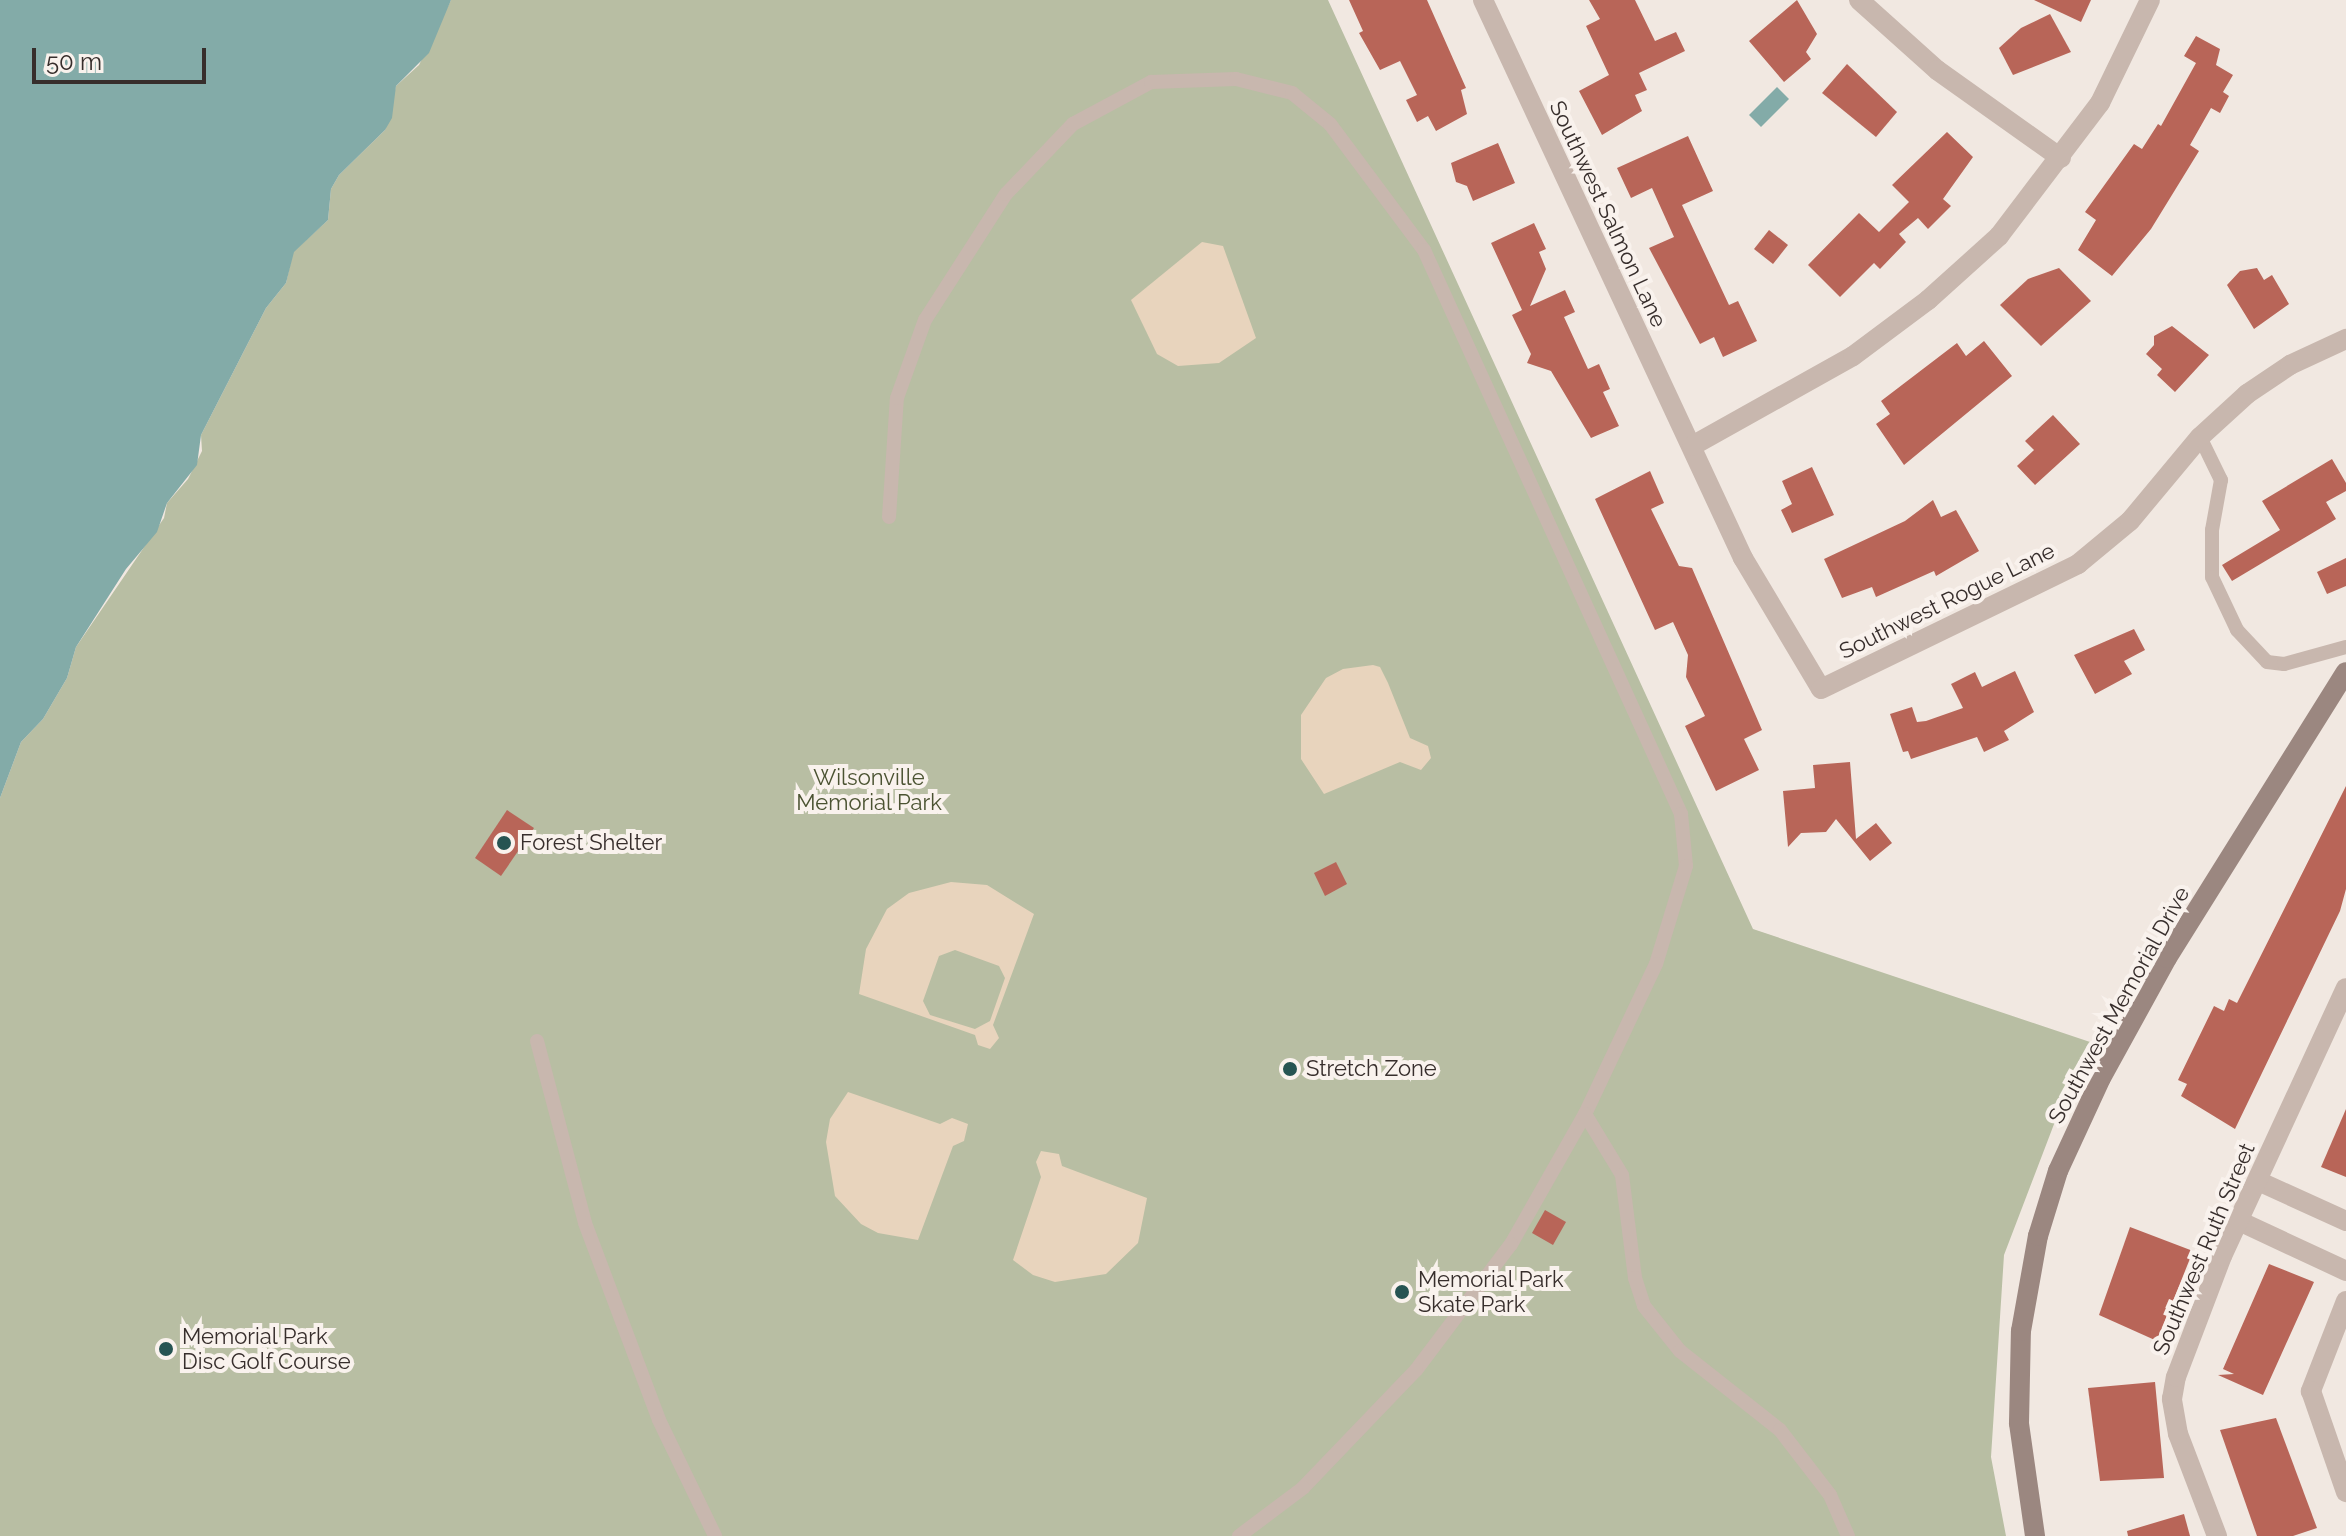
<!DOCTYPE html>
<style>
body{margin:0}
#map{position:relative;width:2346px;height:1536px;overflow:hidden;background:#f1e8e1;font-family:Raleway,sans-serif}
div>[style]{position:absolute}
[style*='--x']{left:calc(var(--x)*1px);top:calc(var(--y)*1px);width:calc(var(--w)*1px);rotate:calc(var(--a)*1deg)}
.green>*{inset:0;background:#b8bea3}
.sand>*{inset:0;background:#e8d4bd}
.water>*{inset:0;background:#83aba8}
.building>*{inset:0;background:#b86558}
.lane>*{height:14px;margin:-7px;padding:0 7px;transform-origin:7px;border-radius:7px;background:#c8b7ae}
.street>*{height:20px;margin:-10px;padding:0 10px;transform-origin:10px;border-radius:10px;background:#c8b7ae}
.secondary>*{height:20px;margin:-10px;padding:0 10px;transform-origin:10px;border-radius:10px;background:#9b8780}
.dots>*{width:22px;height:22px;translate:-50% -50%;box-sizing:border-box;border:4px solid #f9f2ed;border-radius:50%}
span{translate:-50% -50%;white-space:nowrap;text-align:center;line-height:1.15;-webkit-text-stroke:8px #f9f2ed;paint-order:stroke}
.street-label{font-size:22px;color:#372e2c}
.park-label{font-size:22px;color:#4b5332}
.poi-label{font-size:22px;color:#372e2c}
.left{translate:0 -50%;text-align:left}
.scale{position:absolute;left:32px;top:48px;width:174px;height:36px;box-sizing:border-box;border:4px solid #372e2c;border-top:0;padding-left:10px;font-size:24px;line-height:28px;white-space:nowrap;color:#372e2c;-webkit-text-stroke:6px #f9f2ed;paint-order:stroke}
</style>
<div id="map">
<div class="green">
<i style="clip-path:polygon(451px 0,1328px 0,1753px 929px,2096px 1044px,2064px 1098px,2004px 1255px,1991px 1457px,2006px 1536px,0 1536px,0 798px,21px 742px,43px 719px,67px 678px,76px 647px,164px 518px,167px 503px,188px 479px,202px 451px,201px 435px,266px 308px,286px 283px,293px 252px,328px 220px,331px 189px,339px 175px,385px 130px,396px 86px,419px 65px)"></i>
</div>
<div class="sand">
<i style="clip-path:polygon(1202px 242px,1223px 246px,1256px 338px,1219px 363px,1178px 366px,1157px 354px,1131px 300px)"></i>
<i style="clip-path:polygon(1373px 665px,1380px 667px,1388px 683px,1410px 738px,1428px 746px,1431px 758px,1421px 770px,1400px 762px,1324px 794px,1301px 759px,1301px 715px,1326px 678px,1343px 669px)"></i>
<i style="clip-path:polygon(evenodd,951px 882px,987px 885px,1034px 914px,993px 1025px,999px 1038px,990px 1049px,978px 1045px,975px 1035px,859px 994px,866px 949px,887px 909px,909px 893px,951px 882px,955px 950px,999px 966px,1005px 978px,990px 1021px,975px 1029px,930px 1015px,923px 1001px,939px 956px,955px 950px)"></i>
<i style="clip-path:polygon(848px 1092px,940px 1124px,952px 1118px,968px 1124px,964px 1141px,953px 1146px,918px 1240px,878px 1233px,861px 1224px,835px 1196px,826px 1142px,830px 1119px)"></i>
<i style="clip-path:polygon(1041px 1151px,1059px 1154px,1062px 1166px,1147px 1198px,1138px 1243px,1106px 1274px,1055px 1282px,1033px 1275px,1013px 1260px,1041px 1177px,1036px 1162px)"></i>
</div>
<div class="water">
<i style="clip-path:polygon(0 0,451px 0,429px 53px,396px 86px,392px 118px,385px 130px,339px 175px,331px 189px,328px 220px,294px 252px,286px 283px,266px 308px,201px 435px,197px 465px,167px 503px,157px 532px,126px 569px,76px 647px,67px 678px,43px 719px,21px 742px,0 798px)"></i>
<i style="clip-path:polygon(1777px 87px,1789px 99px,1761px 127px,1749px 115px)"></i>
</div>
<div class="building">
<i style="clip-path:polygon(1349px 0,1427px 0,1466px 88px,1461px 90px,1467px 114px,1436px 131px,1428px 116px,1417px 122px,1406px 100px,1417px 95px,1400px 61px,1380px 70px,1359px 33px,1363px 31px)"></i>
<i style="clip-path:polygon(1589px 0,1635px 0,1655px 41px,1676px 32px,1685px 51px,1639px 73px,1647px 90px,1635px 95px,1642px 111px,1602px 135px,1579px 91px,1609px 75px,1586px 26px,1600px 19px)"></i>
<i style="clip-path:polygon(1797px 0,1817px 34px,1806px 52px,1811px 59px,1784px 82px,1749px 41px)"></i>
<i style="clip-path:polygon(2034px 0,2091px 0,2081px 22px)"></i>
<i style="clip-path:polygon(2050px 14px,2071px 52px,2013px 75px,1999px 48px,2021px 28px)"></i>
<i style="clip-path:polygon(2196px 36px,2220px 49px,2216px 65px,2233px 75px,2223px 92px,2229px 96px,2220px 113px,2211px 108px,2190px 145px,2199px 151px,2151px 229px,2112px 276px,2078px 250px,2096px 220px,2085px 212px,2134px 144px,2142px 149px,2158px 124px,2161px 126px,2196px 63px,2184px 56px)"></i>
<i style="clip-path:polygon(1847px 64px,1897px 112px,1876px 137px,1822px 93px)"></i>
<i style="clip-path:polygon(1947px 132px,1973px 157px,1943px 199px,1951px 206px,1928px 229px,1918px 218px,1899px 234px,1906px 242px,1880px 269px,1874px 263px,1840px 297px,1808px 265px,1859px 213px,1879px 232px,1909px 202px,1892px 185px)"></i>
<i style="clip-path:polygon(1688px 136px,1713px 191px,1682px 205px,1729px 305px,1738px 301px,1757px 341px,1723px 357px,1714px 337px,1700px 344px,1649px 248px,1674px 237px,1652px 188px,1631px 198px,1617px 168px)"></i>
<i style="clip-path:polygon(1498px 143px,1515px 183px,1473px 201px,1467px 186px,1456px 182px,1451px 163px)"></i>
<i style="clip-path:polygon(1534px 223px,1546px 249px,1539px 252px,1546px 269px,1530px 306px,1565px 290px,1575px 312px,1564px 317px,1588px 369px,1599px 364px,1610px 389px,1603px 392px,1619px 426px,1591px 438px,1551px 371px,1527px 363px,1531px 354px,1512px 315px,1522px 310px,1491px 243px)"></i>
<i style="clip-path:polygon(1769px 230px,1788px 245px,1773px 264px,1754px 249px)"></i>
<i style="clip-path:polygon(2059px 268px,2091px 301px,2041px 346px,2000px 305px,2028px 279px)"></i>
<i style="clip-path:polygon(2257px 268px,2264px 280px,2272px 275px,2289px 304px,2254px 329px,2227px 285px,2240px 271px)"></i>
<i style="clip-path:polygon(2172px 326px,2209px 355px,2175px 392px,2157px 375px,2162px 369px,2146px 354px,2154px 345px,2154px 336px)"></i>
<i style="clip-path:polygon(1984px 341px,2012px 376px,1904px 465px,1876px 424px,1890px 414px,1881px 401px,1957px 343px,1966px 356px)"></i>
<i style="clip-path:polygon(2053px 415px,2080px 444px,2035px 485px,2017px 466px,2034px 450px,2025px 441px)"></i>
<i style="clip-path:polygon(2332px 459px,2346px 483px,2346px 491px,2326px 502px,2336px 519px,2232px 581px,2222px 565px,2280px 530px,2262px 501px)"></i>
<i style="clip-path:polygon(1812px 467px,1834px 515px,1792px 533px,1781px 510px,1792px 504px,1782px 481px)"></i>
<i style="clip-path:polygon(1650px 471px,1664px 503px,1651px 509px,1679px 566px,1692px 568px,1762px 730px,1744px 739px,1759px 770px,1716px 791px,1685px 726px,1705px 716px,1686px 677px,1688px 655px,1673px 622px,1655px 630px,1595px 499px)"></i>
<i style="clip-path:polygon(1933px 500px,1941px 517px,1956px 510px,1979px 551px,1936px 576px,1934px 571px,1876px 597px,1872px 587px,1842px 598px,1824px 559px,1905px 521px)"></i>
<i style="clip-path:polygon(2346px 558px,2346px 586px,2327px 594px,2317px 572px)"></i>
<i style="clip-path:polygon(2134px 629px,2145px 650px,2124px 661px,2132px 674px,2095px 694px,2074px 655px)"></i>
<i style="clip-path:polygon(2015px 671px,2034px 712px,2004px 731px,2009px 740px,1984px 752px,1977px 737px,1911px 759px,1908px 751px,1903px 752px,1890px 714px,1912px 707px,1917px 722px,1926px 721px,1963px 708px,1951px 684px,1975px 672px,1982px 687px)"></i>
<i style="clip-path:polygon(1850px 762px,1856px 839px,1876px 823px,1892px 843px,1870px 861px,1836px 819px,1826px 832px,1801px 833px,1788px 847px,1783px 791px,1815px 788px,1813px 765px)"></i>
<i style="clip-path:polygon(2346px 786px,2346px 889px,2340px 911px,2235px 1129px,2181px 1096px,2187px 1084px,2178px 1080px,2214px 1006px,2224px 1011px,2229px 999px,2237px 1003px)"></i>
<i style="clip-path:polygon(507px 810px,534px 828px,501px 876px,475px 858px)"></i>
<i style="clip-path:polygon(1336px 862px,1347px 884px,1325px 896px,1314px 873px)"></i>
<i style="clip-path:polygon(2346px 1109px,2346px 1177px,2321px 1167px)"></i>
<i style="clip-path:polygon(1545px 1210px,1566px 1222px,1553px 1245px,1532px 1233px)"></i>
<i style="clip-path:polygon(2130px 1227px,2193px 1251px,2157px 1341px,2099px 1315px)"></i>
<i style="clip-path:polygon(2269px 1264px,2314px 1282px,2263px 1395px,2218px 1375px,2234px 1374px,2223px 1369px)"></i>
<i style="clip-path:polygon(2155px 1382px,2164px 1478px,2100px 1481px,2088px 1388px)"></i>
<i style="clip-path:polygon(2276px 1418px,2317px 1528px,2293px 1536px,2257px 1536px,2220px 1430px)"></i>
<i style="clip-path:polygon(2184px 1514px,2190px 1536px,2128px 1536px,2127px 1531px)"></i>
</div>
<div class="lane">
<i style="--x:2200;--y:437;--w:48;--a:64"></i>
<i style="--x:2221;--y:480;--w:51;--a:100.2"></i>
<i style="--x:2212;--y:530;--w:47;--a:90"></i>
<i style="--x:2212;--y:577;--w:59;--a:64.7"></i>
<i style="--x:2237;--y:630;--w:44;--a:46.8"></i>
<i style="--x:2267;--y:662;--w:17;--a:7"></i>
<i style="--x:2284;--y:664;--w:64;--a:-15.3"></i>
<i style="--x:889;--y:517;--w:119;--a:-86.2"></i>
<i style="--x:897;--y:398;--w:83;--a:-70.3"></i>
<i style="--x:925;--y:320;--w:150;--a:-57.3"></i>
<i style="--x:1006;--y:194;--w:97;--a:-46.3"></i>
<i style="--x:1073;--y:124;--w:89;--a:-28.3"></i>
<i style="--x:1151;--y:82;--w:85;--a:-2"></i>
<i style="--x:1236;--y:79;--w:58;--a:14"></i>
<i style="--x:1292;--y:93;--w:49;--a:39.2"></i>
<i style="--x:1330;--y:124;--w:157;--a:53.3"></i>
<i style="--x:1424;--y:250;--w:620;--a:65.5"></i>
<i style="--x:1681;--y:814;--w:52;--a:84.5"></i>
<i style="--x:1686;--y:866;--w:102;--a:107"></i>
<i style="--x:1656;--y:964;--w:166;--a:115.3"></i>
<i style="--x:1585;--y:1114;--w:150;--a:119.6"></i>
<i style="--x:1511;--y:1244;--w:158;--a:127"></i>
<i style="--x:1416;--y:1370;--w:163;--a:133.8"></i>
<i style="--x:1303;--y:1488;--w:80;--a:143.1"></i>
<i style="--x:537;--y:1041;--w:188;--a:75.2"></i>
<i style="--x:585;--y:1223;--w:210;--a:69.4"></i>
<i style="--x:659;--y:1420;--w:129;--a:64.2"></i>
<i style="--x:1585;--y:1114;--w:71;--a:58.8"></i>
<i style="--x:1622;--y:1175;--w:104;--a:82.8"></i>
<i style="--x:1635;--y:1278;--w:29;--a:72"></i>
<i style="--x:1644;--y:1306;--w:58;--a:51.3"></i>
<i style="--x:1680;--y:1351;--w:127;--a:38.3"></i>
<i style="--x:1780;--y:1430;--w:82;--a:52.4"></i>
<i style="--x:1830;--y:1495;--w:45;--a:66.3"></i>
</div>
<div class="street">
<i style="--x:1483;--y:0;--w:616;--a:65.02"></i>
<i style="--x:1743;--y:558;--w:152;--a:59.2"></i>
<i style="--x:1821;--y:689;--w:286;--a:-25.9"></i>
<i style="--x:2078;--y:564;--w:67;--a:-39.6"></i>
<i style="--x:2130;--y:521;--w:109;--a:-50.2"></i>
<i style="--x:2200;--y:437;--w:64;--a:-42.5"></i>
<i style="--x:2247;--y:394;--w:52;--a:-34"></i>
<i style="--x:2290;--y:365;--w:62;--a:-24.9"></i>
<i style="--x:1859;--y:0;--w:105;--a:41.9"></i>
<i style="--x:1937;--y:70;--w:152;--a:35.4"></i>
<i style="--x:1692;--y:446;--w:184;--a:-29.2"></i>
<i style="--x:1853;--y:356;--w:94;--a:-36.7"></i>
<i style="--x:1928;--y:300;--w:96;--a:-42"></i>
<i style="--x:1999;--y:236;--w:167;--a:-52.8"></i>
<i style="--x:2100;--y:103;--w:114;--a:-64.1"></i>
<i style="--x:2258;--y:1181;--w:97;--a:24.4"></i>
<i style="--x:2239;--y:1221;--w:118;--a:25"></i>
<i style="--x:2346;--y:1301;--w:97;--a:111.3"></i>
<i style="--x:2311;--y:1391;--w:107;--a:70.9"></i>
<i style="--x:2217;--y:1536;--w:109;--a:-110.9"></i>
<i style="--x:2178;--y:1434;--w:36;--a:-100"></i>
<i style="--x:2172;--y:1399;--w:22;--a:-80"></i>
<i style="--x:2176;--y:1377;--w:129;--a:-69.2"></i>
<i style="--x:2222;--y:1256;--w:295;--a:-65.2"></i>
</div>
<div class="secondary">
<i style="--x:2035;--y:1536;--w:114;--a:-98.1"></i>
<i style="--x:2019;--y:1423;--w:92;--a:-88.8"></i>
<i style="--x:2021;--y:1331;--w:97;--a:-79.9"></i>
<i style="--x:2038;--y:1236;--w:68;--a:-72.9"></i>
<i style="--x:2058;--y:1171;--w:102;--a:-65.2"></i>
<i style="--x:2101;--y:1078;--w:137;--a:-61.2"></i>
<i style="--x:2167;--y:958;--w:337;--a:-58"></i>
</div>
<div class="dots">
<i style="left:504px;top:843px;background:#265452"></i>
<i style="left:1290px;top:1069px;background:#265452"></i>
<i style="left:1402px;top:1292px;background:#265452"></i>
<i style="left:166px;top:1349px;background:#265452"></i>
</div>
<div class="street-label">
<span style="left:1608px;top:214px;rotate:65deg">Southwest Salmon Lane</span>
<span style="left:1947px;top:601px;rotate:-26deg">Southwest Rogue Lane</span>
<span style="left:2119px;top:1005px;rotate:-61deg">Southwest Memorial Drive</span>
<span style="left:2204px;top:1249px;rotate:-67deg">Southwest Ruth Street</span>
</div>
<div class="park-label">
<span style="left:869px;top:790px">Wilsonville<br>Memorial Park</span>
</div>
<div class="poi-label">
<span class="left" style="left:520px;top:843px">Forest Shelter</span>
<span class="left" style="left:1306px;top:1069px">Stretch Zone</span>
<span class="left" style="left:1418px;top:1292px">Memorial Park<br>Skate Park</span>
<span class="left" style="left:182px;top:1349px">Memorial Park<br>Disc Golf Course</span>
</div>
<div class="scale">50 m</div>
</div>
